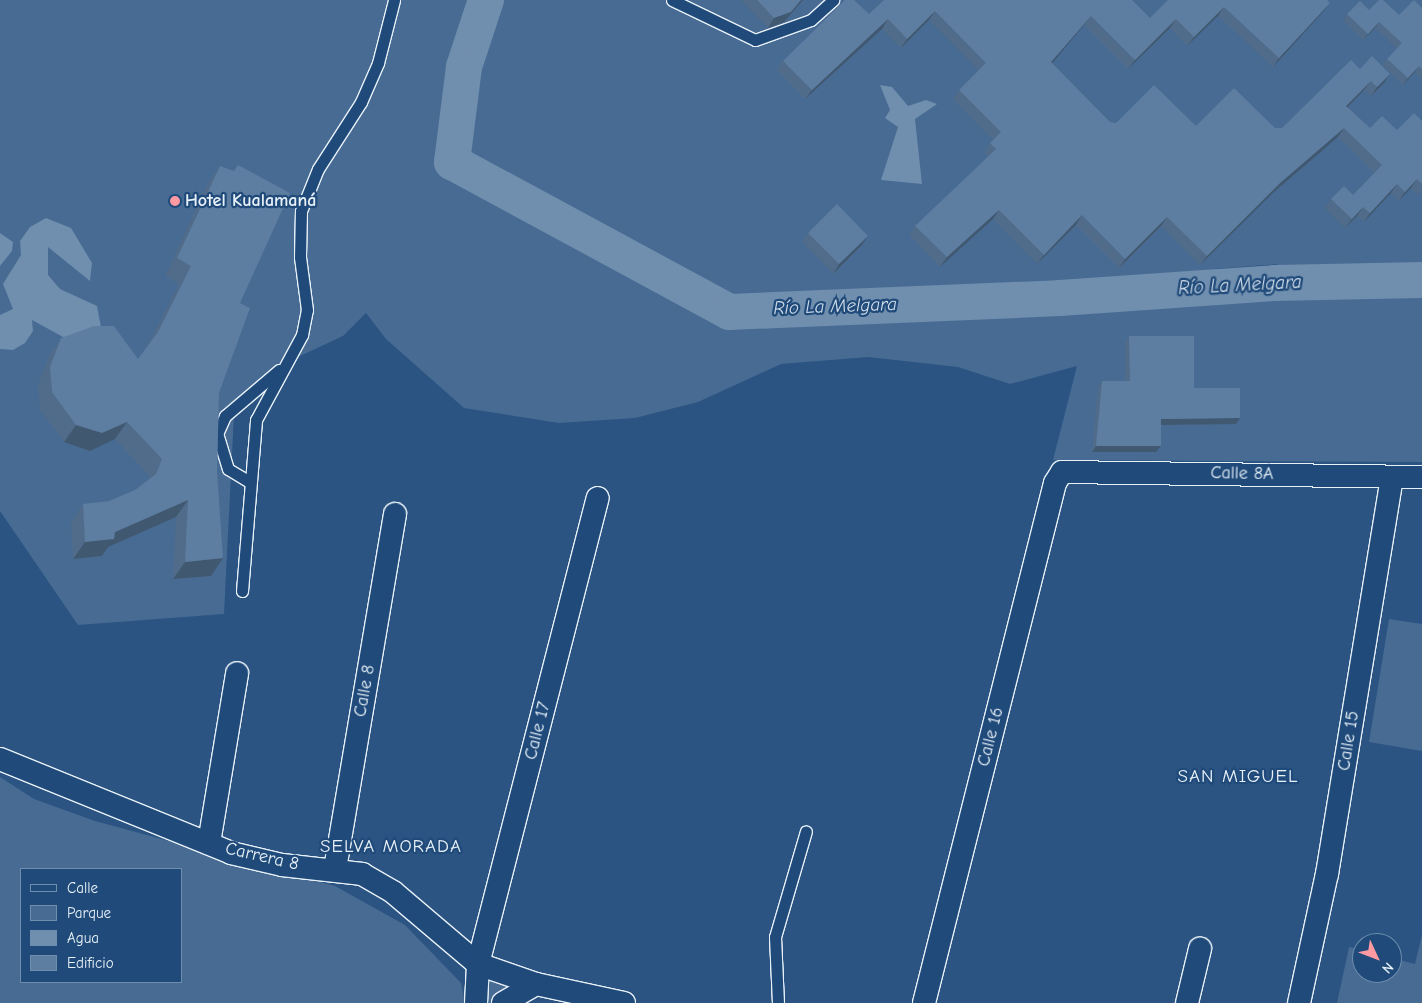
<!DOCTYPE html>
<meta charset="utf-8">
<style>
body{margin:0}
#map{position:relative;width:1422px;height:1003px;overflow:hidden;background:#2b5482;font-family:"Comic Neue",sans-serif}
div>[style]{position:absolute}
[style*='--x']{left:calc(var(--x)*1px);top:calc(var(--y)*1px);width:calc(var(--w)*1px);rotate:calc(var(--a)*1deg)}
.green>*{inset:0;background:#476b93}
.water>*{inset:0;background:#708ead}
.river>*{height:36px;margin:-18px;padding:0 18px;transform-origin:18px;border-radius:18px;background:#708ead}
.roads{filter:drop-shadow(1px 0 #e8f1f8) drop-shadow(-1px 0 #e8f1f8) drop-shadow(0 1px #e8f1f8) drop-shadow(0 -1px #e8f1f8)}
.service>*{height:11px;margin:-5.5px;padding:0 5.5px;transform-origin:5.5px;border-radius:5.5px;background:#1f4a7a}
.minor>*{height:22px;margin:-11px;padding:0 11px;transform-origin:11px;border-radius:11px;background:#1f4a7a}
.wall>*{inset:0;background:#506c8a}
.shaded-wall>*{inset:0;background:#415871}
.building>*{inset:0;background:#5d7da1}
.dots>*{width:14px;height:14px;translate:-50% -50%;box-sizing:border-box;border:2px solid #1f4a7a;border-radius:50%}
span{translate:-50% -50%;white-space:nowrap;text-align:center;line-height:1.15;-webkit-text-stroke:4.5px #1f4a7a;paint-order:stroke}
.poi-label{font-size:18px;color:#e8f1f8;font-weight:700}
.left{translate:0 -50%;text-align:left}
.street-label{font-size:18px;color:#e8f1f8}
.water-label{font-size:19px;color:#d0dde9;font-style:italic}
.neighbourhood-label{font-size:19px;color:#e8f1f8;letter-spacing:1px}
.legend{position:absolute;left:20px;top:868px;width:162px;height:115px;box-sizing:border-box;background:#1f4a7a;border:1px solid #6f8dac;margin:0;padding:6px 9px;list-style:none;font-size:15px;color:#e8f1f8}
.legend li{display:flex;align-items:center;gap:10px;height:25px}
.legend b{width:25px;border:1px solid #6f8dac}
.north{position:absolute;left:1352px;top:933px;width:50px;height:50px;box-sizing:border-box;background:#1f4a7a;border:1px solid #6f8dac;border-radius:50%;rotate:133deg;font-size:14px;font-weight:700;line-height:20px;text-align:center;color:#e8f1f8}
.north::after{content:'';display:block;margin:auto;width:18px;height:22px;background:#ff9aa2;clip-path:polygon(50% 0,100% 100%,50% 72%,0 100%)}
</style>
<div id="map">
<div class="green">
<i style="clip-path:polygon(evenodd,0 0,1422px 0,1422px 462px,1053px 460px,1077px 366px,1010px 384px,958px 367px,868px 357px,781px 364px,698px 402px,635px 418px,559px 423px,464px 408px,386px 339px,366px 313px,343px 336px,274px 368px,234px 415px,224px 614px,78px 625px,0 511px,0 0,1278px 264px,1261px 270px,1214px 269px,1278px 264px)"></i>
<i style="clip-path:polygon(1389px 619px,1422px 624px,1422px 751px,1369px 742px)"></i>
<i style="clip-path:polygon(evenodd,0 777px,34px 799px,95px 821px,335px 886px,405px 925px,461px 983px,465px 1003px,0 1003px,0 777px,21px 869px,181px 869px,181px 982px,21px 982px,21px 869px)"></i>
<i style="clip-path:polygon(1422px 935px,1422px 1003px,1337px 1003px,1349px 947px,1362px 950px,1362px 973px,1392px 973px,1392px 958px,1415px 964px)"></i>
<i style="clip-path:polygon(482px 971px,523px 987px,493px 1003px,481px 1003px)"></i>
</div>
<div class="water">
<i style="clip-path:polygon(880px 85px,892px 87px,908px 106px,926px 100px,937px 104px,915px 119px,922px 184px,881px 180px,898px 127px,885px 118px,890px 110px)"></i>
<i style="clip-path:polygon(46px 218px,71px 228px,92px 263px,90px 281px,48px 247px,48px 275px,60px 289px,97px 306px,101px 327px,65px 338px,32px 320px,33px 331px,25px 343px,13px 350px,0 349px,0 315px,13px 309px,3px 284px,21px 255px,20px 241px,30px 227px)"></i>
<i style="clip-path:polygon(0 233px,13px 242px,12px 251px,0 266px)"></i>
</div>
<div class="river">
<i style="--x:486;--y:0;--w:71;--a:108.2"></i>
<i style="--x:464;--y:67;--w:96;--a:97.2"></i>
<i style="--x:452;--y:162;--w:315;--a:28.4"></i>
<i style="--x:729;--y:312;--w:331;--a:-2.4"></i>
<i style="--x:1060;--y:298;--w:216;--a:-4"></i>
<i style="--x:1275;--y:283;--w:147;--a:-1.2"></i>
</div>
<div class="roads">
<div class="service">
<i style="--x:672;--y:0;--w:92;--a:25.7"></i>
<i style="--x:755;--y:40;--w:59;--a:-19.7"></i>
<i style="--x:811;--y:20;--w:30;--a:-42"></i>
<i style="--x:248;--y:481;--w:23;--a:-149"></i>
<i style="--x:228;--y:469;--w:37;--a:-107"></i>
<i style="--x:217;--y:434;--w:20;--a:-66"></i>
<i style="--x:225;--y:416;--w:71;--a:-40.4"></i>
<i style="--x:242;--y:591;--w:172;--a:-85.3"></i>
<i style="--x:256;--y:420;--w:97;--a:-61.6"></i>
<i style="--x:302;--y:335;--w:25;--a:-79"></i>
<i style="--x:307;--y:310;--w:53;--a:-97.5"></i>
<i style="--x:300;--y:257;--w:46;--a:-88.8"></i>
<i style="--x:301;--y:211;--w:45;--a:-68"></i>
<i style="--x:318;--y:169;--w:80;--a:-57.3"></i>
<i style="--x:361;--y:102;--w:43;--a:-66.4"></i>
<i style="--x:378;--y:63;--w:65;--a:-75.7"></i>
<i style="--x:778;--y:1003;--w:66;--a:-92.6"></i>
<i style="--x:775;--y:937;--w:110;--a:-73.7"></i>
</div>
<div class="minor">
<i style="--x:0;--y:759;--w:249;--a:22.1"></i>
<i style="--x:231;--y:853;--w:52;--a:13.2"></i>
<i style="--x:282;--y:865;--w:81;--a:6.4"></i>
<i style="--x:362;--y:874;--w:36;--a:30"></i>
<i style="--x:393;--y:892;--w:111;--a:40.3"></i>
<i style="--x:478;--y:964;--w:61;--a:19"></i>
<i style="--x:536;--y:984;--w:90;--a:12.2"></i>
<i style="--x:209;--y:843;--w:172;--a:-80.6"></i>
<i style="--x:335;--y:869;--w:360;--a:-80.4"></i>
<i style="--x:476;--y:1003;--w:39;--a:-87"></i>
<i style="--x:478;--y:964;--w:481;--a:-75.6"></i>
<i style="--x:503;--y:1003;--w:38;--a:-30"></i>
<i style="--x:924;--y:1003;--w:536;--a:-75.86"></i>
<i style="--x:1055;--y:483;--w:13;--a:-58"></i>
<i style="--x:1062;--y:472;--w:360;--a:0.8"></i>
<i style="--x:1187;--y:1003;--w:56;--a:-76.5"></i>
<i style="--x:1299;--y:1003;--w:132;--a:-77.8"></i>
<i style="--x:1327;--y:874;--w:401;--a:-80.7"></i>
</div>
</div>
<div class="wall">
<i style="clip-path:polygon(741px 0,803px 0,784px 22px,768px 28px)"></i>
<i style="clip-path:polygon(884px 0,1150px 18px,1168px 0,1323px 12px,1273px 67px,1218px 16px,1187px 46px,1170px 28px,1128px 69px,1084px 25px,1052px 63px,1110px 122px,1116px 123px,1196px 126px,1275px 128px,1282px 128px,1360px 69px,1384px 83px,1371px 96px,1364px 90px,1348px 107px,1370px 128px,1397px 130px,1422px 121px,1422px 189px,1417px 195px,1411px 188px,1399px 201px,1391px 193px,1364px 222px,1357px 216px,1345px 228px,1325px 208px,1331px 199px,1353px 195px,1374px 173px,1338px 137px,1274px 192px,1200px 265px,1161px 226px,1119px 268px,1076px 225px,1037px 264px,993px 219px,940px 267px,909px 235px,915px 226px,988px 157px,984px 152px,993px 140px,953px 99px,959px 90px,979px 71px,929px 20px,901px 48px,882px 29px,805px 99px,777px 70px,783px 61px,869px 14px)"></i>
<i style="clip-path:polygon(1422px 8px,1422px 78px,1421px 79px,1415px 72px,1403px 85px,1382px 65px,1387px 59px,1397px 49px,1375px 28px,1363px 40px,1343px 21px,1347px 14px,1369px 10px,1399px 15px)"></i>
<i style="clip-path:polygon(220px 166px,240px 303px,219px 393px,217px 471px,223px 558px,211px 576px,173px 579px,176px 517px,108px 547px,102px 556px,73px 559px,71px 522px,83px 504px,109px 501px,135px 490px,149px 479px,150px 477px,115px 439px,90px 451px,64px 442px,40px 410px,38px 385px,49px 356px,61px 338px,138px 359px,147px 346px,179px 284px,165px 276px,208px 183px)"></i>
<i style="clip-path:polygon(808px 233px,862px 245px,833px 274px,802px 242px)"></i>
<i style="clip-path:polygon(1129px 336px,1194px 388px,1240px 418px,1236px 424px,1161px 425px,1156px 452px,1092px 452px,1098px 387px,1102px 381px,1125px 381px,1125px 342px)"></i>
</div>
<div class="shaded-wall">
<i style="clip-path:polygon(801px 0,803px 0,784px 22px,768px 28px,774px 18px)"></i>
<i style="clip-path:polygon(1330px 3px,1323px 12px,1273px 67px,1279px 58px)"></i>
<i style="clip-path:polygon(1224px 7px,1218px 16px,1187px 46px,1194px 37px)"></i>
<i style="clip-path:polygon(935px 11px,929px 20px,901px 48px,907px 39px)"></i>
<i style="clip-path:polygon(1091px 16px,1084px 25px,1045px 72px,1051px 62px)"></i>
<i style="clip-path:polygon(888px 19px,882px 29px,805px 99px,812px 90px)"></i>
<i style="clip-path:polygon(1176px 19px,1170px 28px,1128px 69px,1135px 60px)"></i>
<i style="clip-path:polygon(1379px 22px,1375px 28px,1363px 40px,1368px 34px)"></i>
<i style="clip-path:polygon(1419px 66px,1415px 72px,1403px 85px,1408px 78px)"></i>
<i style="clip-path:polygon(1390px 74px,1384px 83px,1371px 96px,1377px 87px)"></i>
<i style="clip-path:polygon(1371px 81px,1364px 90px,1340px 115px,1346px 106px)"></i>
<i style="clip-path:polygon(1344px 128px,1338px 137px,1274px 192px,1200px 265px,1207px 256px,1280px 183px)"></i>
<i style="clip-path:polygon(1417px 179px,1411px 188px,1399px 201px,1405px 192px)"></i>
<i style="clip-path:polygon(1397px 184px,1391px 193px,1364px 222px,1370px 213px)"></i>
<i style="clip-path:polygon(1363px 207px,1357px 216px,1345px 228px,1352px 219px)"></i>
<i style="clip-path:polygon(999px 210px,993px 219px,940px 267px,947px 257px)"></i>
<i style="clip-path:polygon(1082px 215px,1076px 225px,1037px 264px,1044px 255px)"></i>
<i style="clip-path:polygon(1167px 217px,1161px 226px,1119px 268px,1125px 259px)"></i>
<i style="clip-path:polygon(868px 236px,862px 245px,833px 274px,839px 264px)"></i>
<i style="clip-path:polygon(1240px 418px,1236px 424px,1156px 425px,1161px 419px)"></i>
<i style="clip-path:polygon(127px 422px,115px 439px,90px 451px,64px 442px,76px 425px)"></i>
<i style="clip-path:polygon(1096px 446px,1161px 446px,1156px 452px,1092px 452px)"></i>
<i style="clip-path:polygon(188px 500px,176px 517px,108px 547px,102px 556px,73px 559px,85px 542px,115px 532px)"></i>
<i style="clip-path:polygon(223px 558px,211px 576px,173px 579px,185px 562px)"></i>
</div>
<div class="building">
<i style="clip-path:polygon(757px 0,801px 0,791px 12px,774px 18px)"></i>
<i style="clip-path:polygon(845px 0,854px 0,869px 14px,884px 0,1132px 0,1150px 18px,1168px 0,1327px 0,1330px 3px,1279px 58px,1224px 7px,1194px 37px,1176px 19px,1135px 60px,1091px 16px,1051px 62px,1110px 122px,1116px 123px,1154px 85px,1196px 126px,1234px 88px,1275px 128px,1282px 128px,1351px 60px,1360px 69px,1372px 56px,1390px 74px,1377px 87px,1371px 81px,1346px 106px,1370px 128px,1382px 116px,1397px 130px,1414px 113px,1422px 121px,1422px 184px,1417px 179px,1405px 192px,1397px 184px,1370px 213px,1363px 207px,1352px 219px,1331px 199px,1344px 186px,1353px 195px,1382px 165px,1344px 128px,1280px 183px,1207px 256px,1167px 217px,1125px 259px,1082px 215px,1044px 255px,999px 210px,947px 257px,915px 226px,996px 149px,990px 143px,1001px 132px,959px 90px,986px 63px,935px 11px,907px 39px,888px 19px,812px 90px,783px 61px)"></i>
<i style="clip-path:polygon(1379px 0,1383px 0,1399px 15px,1414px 0,1422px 8px,1422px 69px,1419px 66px,1408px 78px,1387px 59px,1402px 43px,1379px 22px,1368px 34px,1347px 14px,1360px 1px,1369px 10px)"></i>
<i style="clip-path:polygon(238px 165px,290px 193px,240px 303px,250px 308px,219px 393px,217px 471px,223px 558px,185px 562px,188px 500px,115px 532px,114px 539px,85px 542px,83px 504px,109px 501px,135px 490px,156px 474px,162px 459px,127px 422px,102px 433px,76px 425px,52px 392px,50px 367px,61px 338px,94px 326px,114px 326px,138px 359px,158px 332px,191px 266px,177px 258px,220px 166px,234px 171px)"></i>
<i style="clip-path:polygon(837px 204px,868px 236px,839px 264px,808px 233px)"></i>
<i style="clip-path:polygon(1129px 336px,1194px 336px,1194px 388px,1240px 388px,1240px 418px,1161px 419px,1161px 446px,1096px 446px,1102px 381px,1130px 381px)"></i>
</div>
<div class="dots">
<i style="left:175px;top:201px;background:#ff9aa2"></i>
</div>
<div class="poi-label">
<span class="left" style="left:185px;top:201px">Hotel Kualamaná</span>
</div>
<div class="street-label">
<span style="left:1242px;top:474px;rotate:1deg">Calle 8A</span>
<span style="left:365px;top:691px;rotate:-80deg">Calle 8</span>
<span style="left:538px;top:731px;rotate:-76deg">Calle 17</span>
<span style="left:991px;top:737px;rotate:-76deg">Calle 16</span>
<span style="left:1349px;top:741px;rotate:-81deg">Calle 15</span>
<span style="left:262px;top:857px;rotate:13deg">Carrera 8</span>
</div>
<div class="water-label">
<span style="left:1240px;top:286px;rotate:-3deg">Río La Melgara</span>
<span style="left:835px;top:307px;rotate:-2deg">Río La Melgara</span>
</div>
<div class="neighbourhood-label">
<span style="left:1238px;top:777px">SAN MIGUEL</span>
<span style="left:391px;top:847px">SELVA MORADA</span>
</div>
<ul class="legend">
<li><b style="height:6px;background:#1f4a7a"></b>Calle</li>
<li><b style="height:14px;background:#476b93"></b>Parque</li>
<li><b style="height:14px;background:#708ead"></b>Agua</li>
<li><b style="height:14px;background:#5d7da1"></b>Edificio</li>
</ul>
<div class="north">N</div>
</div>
